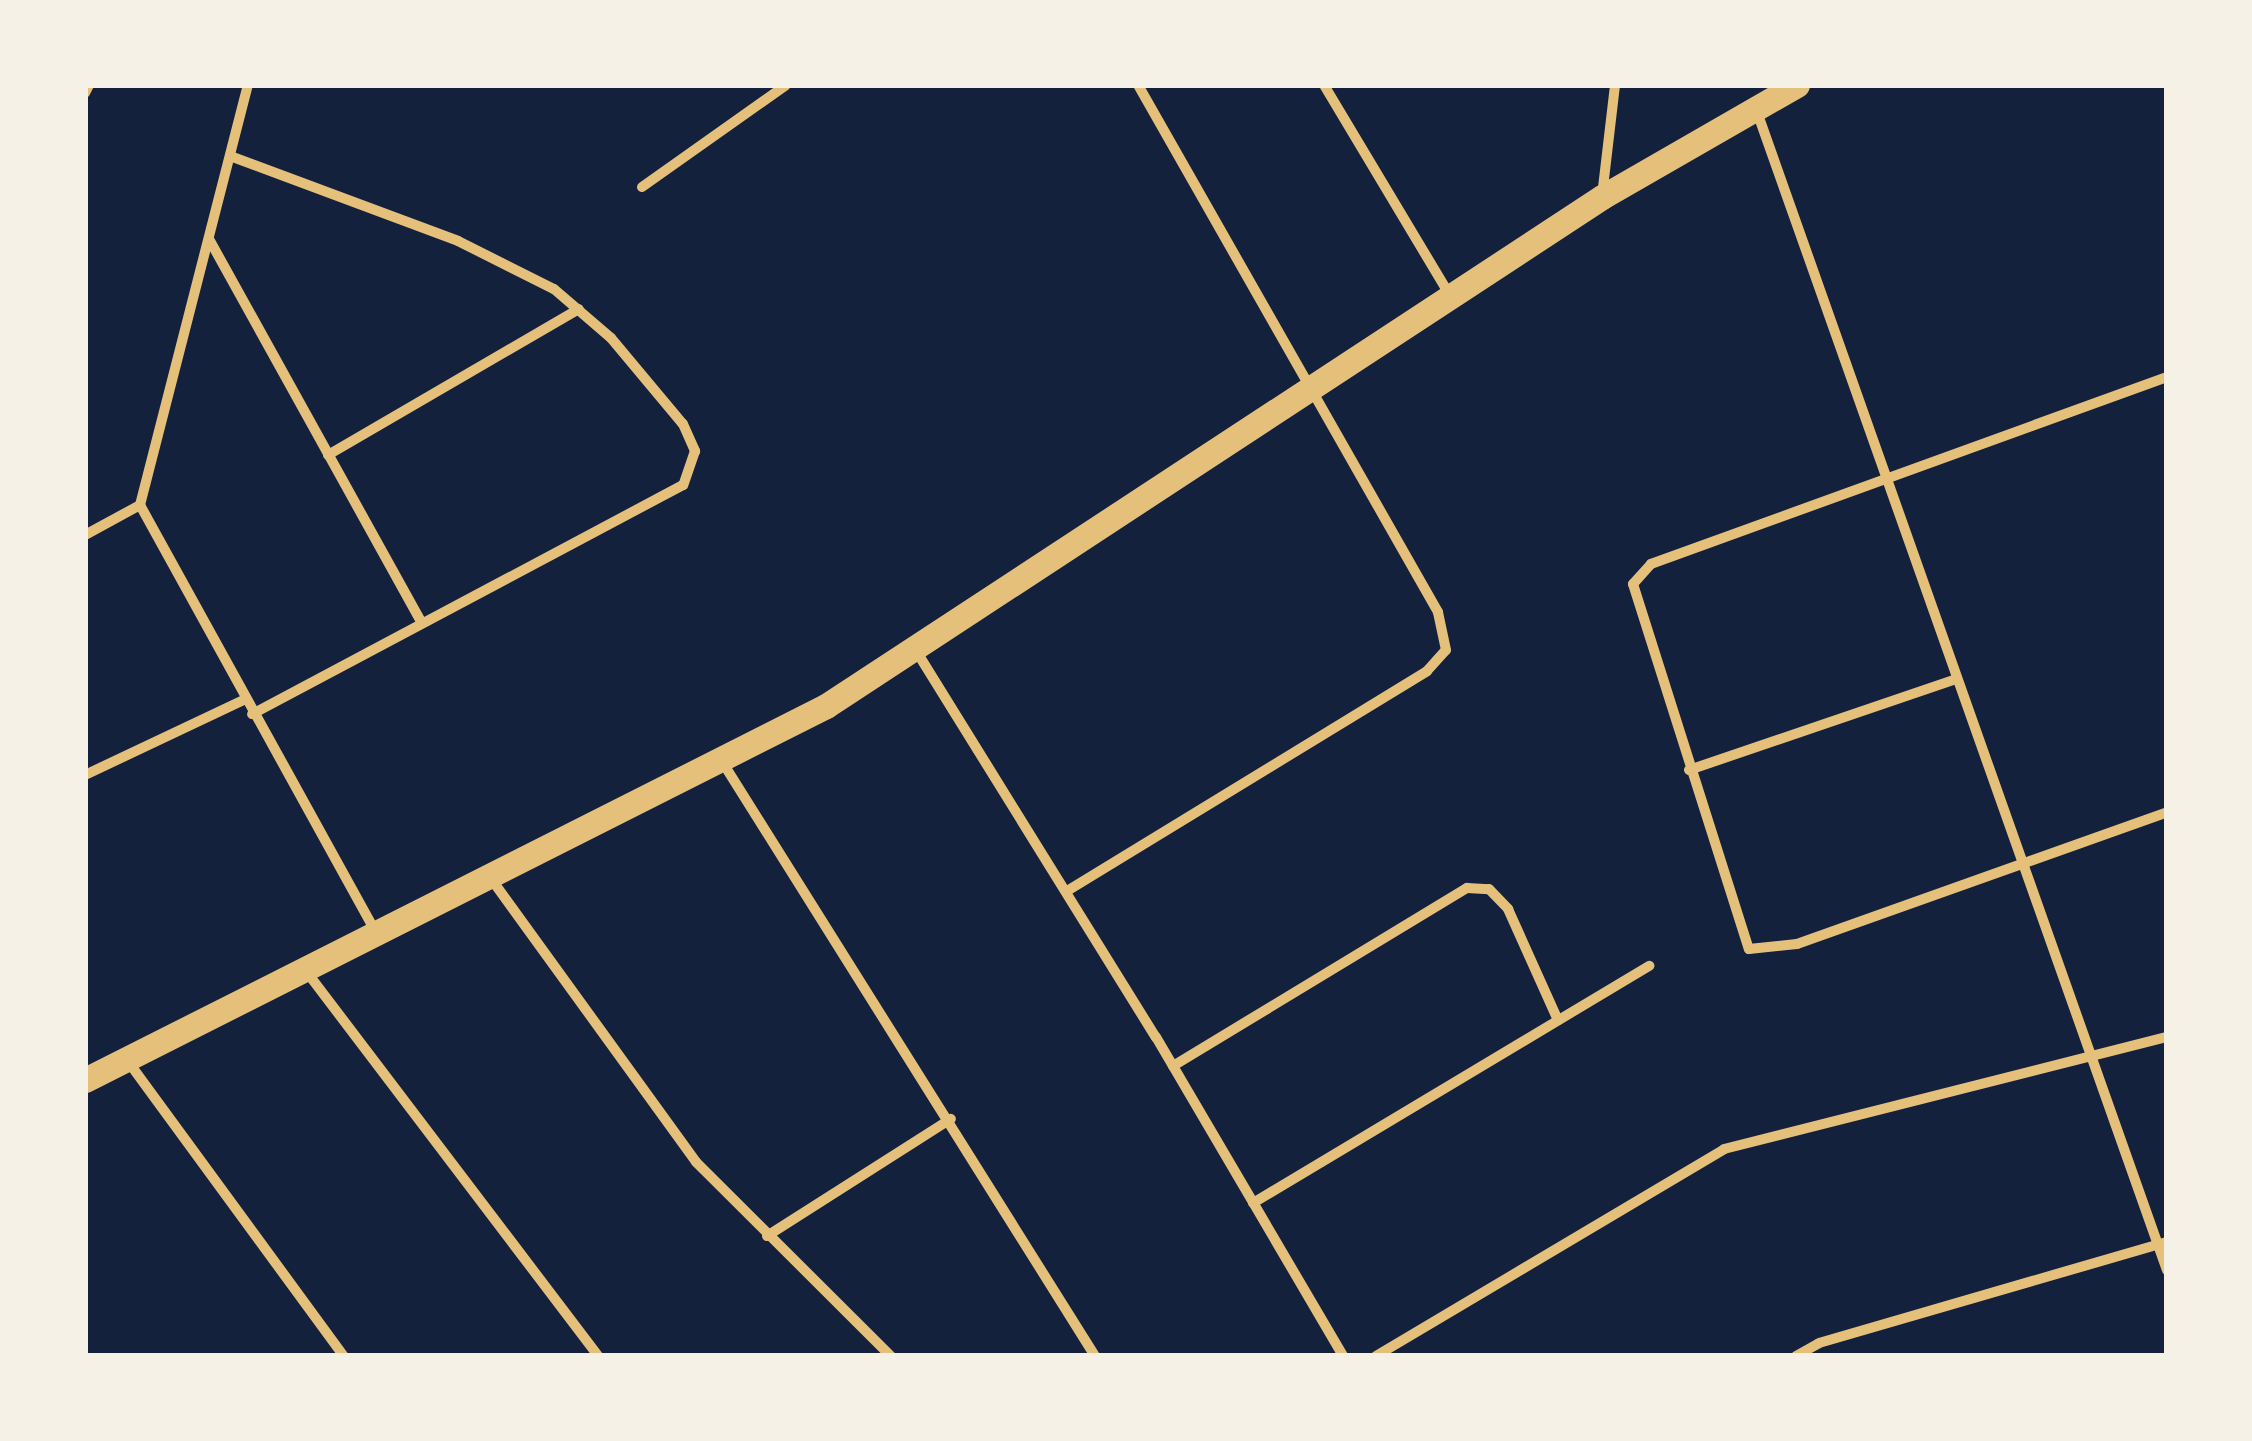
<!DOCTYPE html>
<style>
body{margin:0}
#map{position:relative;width:2252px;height:1441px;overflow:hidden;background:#14213d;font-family:"DM Sans",sans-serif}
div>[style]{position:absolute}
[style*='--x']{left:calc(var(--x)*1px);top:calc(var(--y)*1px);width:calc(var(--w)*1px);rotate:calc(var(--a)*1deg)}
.minor>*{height:10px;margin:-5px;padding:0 5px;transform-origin:5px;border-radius:5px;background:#e5c07b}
.primary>*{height:25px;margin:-12.5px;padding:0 12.5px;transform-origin:12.5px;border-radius:12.5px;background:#e5c07b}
span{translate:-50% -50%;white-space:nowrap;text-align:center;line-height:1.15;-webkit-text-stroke:8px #f6f1e7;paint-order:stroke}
.frame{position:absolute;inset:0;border:88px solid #f6f1e7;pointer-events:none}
</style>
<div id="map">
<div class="minor">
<i style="--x:1324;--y:85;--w:244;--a:59.1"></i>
<i style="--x:85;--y:93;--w:9;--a:-63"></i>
<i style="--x:1756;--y:109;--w:1232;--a:70.51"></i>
<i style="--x:230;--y:156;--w:243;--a:20.4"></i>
<i style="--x:458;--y:241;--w:107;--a:26.6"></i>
<i style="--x:554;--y:289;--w:75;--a:40.7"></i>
<i style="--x:611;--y:338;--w:112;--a:50.1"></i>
<i style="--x:683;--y:424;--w:30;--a:66"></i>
<i style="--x:695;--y:451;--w:36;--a:109"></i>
<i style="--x:683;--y:485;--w:488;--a:152"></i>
<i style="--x:642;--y:187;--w:176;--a:-35.3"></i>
<i style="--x:1602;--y:196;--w:112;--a:-83.3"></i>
<i style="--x:209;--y:239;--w:439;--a:61"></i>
<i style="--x:2167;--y:377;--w:549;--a:160.08"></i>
<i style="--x:1651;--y:564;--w:27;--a:132"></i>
<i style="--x:1633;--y:584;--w:383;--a:72.4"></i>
<i style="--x:1749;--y:949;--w:48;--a:-5.9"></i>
<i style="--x:1797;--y:944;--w:393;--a:-19.6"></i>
<i style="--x:328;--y:455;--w:290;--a:-30.2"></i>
<i style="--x:140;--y:505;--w:489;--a:61.1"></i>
<i style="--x:85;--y:535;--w:63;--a:-28.6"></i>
<i style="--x:140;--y:505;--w:434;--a:-75.6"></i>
<i style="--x:915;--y:649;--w:457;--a:58.2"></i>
<i style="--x:1156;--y:1037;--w:370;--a:59.6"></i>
<i style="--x:723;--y:763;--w:700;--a:57.9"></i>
<i style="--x:1689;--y:770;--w:282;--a:-18.8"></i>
<i style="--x:85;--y:775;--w:176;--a:-25.3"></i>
<i style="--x:492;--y:880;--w:348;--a:54.1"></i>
<i style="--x:696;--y:1162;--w:275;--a:44.9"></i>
<i style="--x:1067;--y:891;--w:422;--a:-31.4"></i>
<i style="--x:1427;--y:671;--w:28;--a:-48"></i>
<i style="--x:1446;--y:650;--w:39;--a:-102"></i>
<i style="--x:1438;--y:612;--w:606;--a:-119.65"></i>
<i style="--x:306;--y:971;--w:483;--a:52.8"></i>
<i style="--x:127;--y:1060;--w:367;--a:53.8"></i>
<i style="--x:1173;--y:1066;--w:344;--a:-31.2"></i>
<i style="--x:1467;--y:888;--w:22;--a:3"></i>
<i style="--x:1489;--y:889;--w:28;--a:46"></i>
<i style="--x:1508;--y:909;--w:122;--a:65.8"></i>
<i style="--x:1253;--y:1203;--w:462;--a:-30.9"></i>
<i style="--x:767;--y:1236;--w:218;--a:-32.5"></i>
<i style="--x:1376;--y:1356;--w:405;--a:-30.7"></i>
<i style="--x:1724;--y:1149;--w:457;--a:-14.2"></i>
<i style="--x:1796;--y:1356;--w:26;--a:-29"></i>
<i style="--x:1819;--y:1343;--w:362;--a:-16.2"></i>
</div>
<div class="primary">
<i style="--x:85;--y:1080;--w:830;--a:-26.78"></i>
<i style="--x:826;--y:706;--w:928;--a:-33.26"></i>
<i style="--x:1602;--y:197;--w:225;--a:-29.9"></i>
</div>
<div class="frame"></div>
</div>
